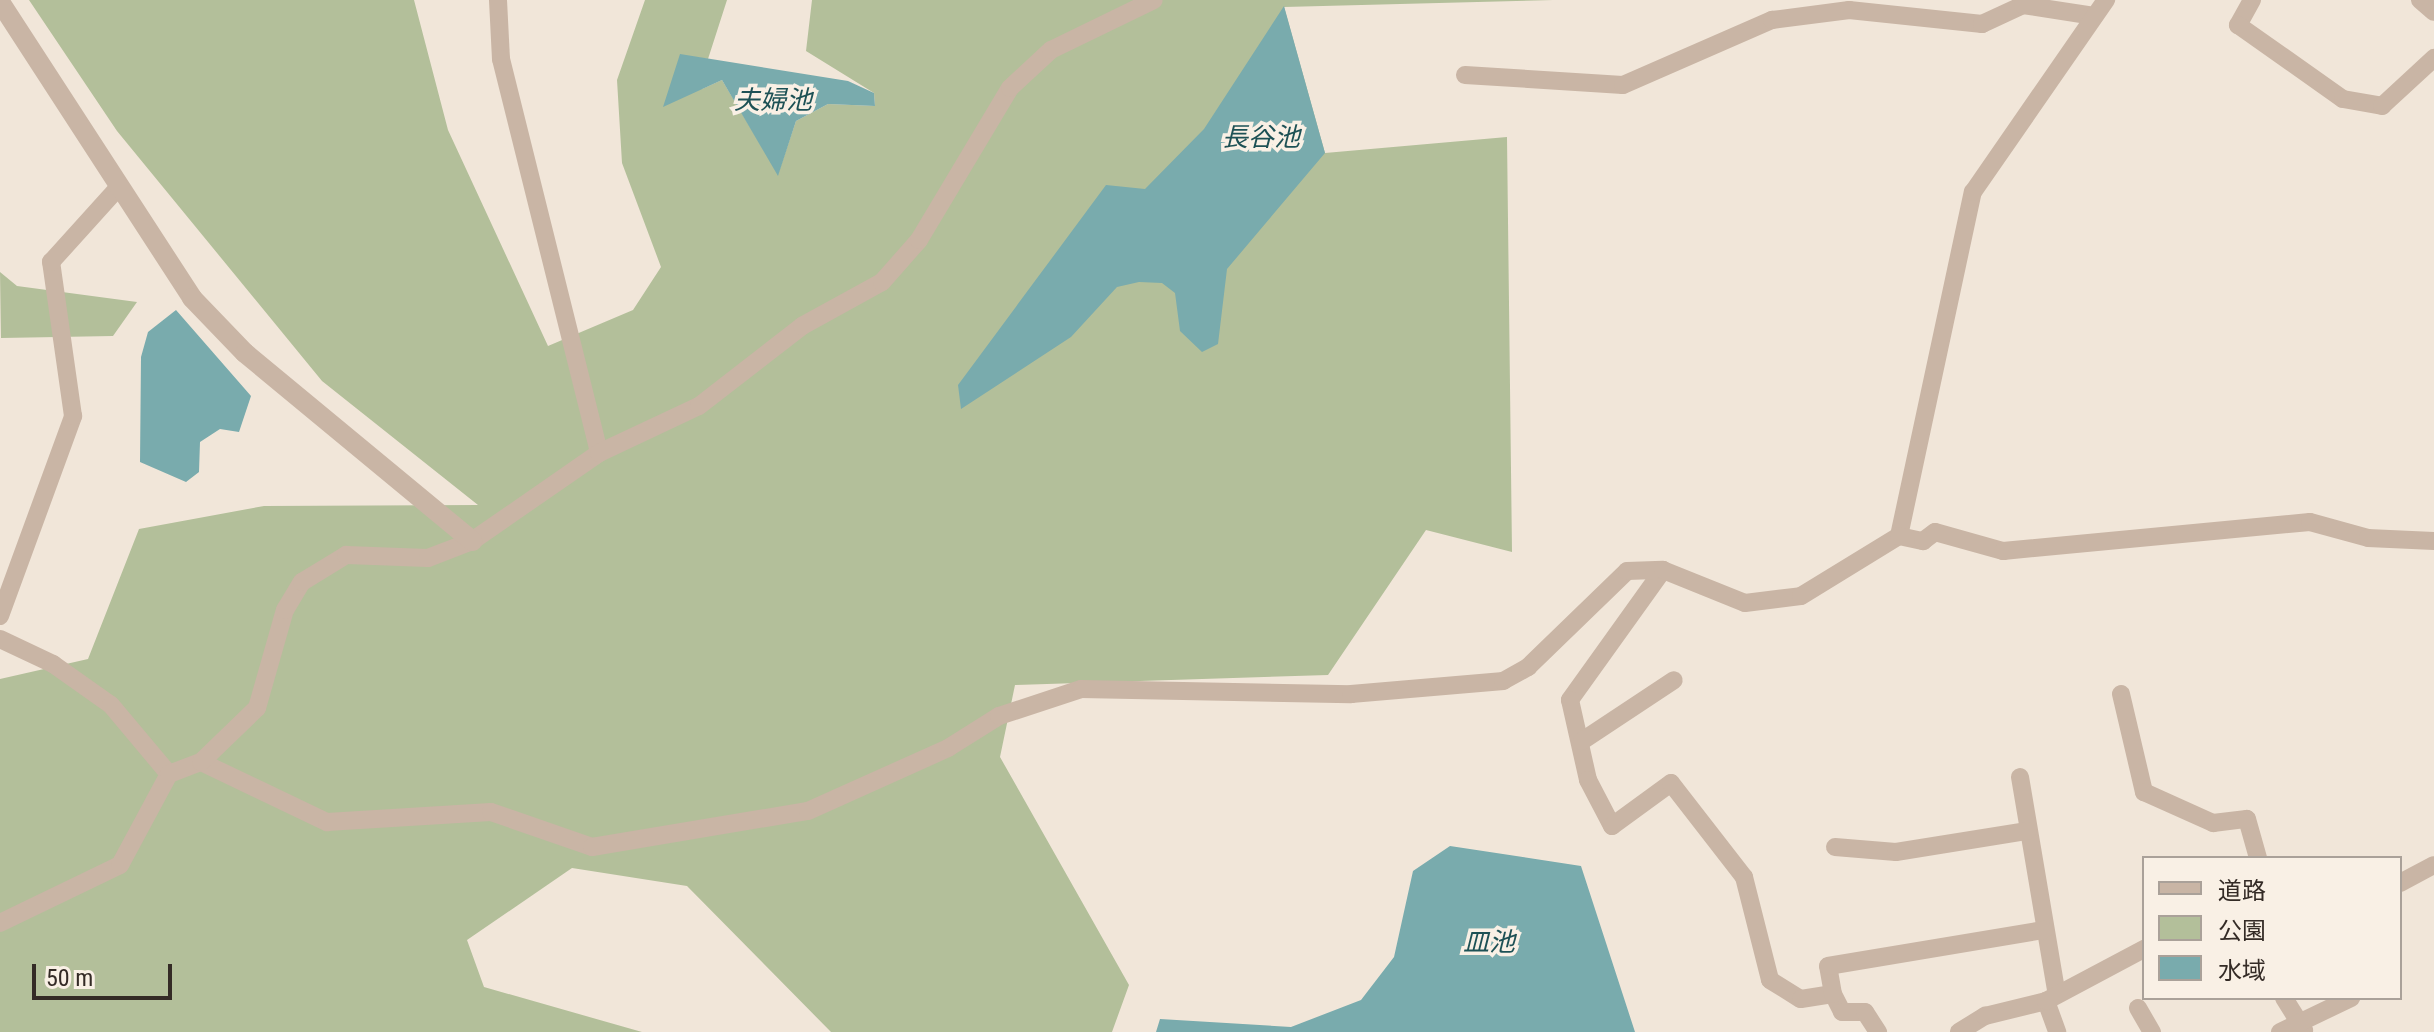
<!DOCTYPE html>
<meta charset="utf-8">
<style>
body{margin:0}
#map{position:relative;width:2434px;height:1032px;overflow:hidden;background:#f1e6d9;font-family:"Roboto Condensed","Noto Sans JP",sans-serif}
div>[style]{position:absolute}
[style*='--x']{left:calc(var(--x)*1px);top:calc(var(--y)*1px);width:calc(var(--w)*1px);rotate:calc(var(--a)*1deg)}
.green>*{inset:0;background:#b3bf9a}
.water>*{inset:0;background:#79abad}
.minor>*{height:18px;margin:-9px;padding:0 9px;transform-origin:9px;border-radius:9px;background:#c9b5a5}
.tertiary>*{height:20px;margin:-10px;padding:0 10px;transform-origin:10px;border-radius:10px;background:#c9b5a5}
span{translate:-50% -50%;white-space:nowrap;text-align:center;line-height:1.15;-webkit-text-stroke:7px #f9f0e5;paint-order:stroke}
.water-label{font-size:26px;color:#1d5155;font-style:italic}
.legend{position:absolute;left:2142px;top:856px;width:260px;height:144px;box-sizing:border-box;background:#f9f0e5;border:2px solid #aaa199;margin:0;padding:10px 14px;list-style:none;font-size:24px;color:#342b26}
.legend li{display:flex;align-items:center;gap:16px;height:40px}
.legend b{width:40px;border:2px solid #aaa199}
.scale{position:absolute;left:32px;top:964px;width:140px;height:36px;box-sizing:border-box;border:4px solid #342b26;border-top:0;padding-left:10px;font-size:24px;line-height:28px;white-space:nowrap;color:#342b26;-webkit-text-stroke:6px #f9f0e5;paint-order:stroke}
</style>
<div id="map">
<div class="green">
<i style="clip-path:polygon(29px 0,414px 0,448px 130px,548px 346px,633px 310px,661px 267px,622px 163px,617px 80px,645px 0,727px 0,708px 59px,680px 55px,702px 89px,722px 80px,778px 174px,796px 121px,828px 104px,875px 106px,874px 93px,806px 51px,812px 0,1553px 0,1284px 7px,1325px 153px,1507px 137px,1512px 552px,1426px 530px,1328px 675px,1015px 685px,1000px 757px,1129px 985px,1112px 1032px,831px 1032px,687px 886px,572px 868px,467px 940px,484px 987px,642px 1032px,0 1032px,0 679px,88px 659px,139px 529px,264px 506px,478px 505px,322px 381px,117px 131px)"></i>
<i style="clip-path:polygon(0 272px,17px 286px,137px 302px,113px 336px,1px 338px)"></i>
</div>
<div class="water">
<i style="clip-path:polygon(1284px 6px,1325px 153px,1227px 269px,1218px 344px,1202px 352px,1180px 331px,1175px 293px,1162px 283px,1139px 282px,1117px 287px,1071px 337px,961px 409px,958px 385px,1106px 185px,1145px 189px,1204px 129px)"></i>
<i style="clip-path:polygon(680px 54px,848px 81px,874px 93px,875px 106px,828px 104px,796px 121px,778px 176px,722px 80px,663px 107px)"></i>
<i style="clip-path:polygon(176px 310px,251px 396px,239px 432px,220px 429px,200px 442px,199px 472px,186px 482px,140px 462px,141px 357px,148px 332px)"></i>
<i style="clip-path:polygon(1450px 846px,1581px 866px,1635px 1032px,1156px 1032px,1160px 1019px,1291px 1027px,1361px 1000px,1394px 957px,1413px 871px)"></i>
</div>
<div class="minor">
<i style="--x:498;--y:0;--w:59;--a:87.1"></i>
<i style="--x:501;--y:59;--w:406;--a:76"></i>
<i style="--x:2252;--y:0;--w:29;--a:119"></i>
<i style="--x:2238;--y:25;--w:128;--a:35.2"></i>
<i style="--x:2343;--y:99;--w:40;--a:10"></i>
<i style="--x:2382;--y:106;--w:71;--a:-42.7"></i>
<i style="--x:2420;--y:0;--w:18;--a:41"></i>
<i style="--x:1465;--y:75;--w:158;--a:3.6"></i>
<i style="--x:1623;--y:85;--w:163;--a:-23.6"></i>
<i style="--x:1772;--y:20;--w:78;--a:-7.4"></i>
<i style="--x:1849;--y:10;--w:134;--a:6"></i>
<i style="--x:1982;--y:24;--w:45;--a:-24.9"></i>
<i style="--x:2023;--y:5;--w:72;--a:8.8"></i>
<i style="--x:1899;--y:536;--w:352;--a:-77.9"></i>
<i style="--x:1973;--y:192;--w:234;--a:-55.3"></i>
<i style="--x:1663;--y:570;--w:160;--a:125.6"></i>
<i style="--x:1570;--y:700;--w:82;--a:77.3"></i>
<i style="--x:1588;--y:780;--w:52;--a:62.4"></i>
<i style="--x:1612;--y:826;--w:73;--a:-36.1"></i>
<i style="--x:1671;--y:783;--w:119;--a:52.2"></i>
<i style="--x:1744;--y:877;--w:106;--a:75.8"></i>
<i style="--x:1770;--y:980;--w:36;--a:32"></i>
<i style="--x:1801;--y:999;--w:32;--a:-9"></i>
<i style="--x:1833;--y:994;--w:20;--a:63"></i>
<i style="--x:1842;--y:1012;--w:23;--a:0"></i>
<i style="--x:1865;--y:1012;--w:24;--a:57"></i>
<i style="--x:0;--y:616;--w:213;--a:-69.9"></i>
<i style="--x:73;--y:416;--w:156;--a:-98.1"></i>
<i style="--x:51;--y:262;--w:98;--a:-47.9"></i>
<i style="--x:0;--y:639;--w:59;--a:25.3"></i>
<i style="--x:53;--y:664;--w:71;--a:35.3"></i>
<i style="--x:111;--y:705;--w:90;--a:50"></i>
<i style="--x:2121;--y:694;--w:101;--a:76.8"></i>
<i style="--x:2144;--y:792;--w:76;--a:24.2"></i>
<i style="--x:2213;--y:823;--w:34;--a:-7"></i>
<i style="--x:2247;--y:819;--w:41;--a:74.2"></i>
<i style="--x:1582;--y:741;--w:110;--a:-33.5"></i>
<i style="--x:201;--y:762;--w:140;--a:25.5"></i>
<i style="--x:327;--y:822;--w:164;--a:-3.5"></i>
<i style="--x:491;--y:812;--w:107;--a:19.1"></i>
<i style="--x:592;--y:847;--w:219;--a:-9.5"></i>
<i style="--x:808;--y:811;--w:154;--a:-24.2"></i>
<i style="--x:948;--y:748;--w:60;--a:-32.1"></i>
<i style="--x:999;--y:716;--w:86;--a:-18.2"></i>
<i style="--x:1081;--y:689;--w:270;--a:1.1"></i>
<i style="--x:1351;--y:694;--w:153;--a:-4.9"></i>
<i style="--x:1503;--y:681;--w:29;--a:-29"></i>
<i style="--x:1528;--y:667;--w:138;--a:-44.1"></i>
<i style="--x:1627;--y:571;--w:36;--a:-2"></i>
<i style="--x:1663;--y:570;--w:88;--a:21.9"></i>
<i style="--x:1745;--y:603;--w:56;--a:-7.1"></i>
<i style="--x:1801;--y:596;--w:115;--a:-31.5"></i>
<i style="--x:1899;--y:536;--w:25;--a:12"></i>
<i style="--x:1923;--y:541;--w:15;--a:-37"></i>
<i style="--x:1935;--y:532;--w:71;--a:15.6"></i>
<i style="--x:2003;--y:551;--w:308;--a:-5.4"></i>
<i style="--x:2310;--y:522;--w:60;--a:15.4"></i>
<i style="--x:2368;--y:538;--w:66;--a:2.6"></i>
<i style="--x:2020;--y:777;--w:216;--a:80.4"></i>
<i style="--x:1835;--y:847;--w:61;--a:4.7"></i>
<i style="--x:1896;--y:852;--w:133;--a:-9.1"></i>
<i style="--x:2400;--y:883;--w:38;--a:-28"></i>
<i style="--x:0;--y:923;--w:133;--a:-25.8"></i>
<i style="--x:120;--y:865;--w:103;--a:-61.7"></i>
<i style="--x:169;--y:774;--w:34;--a:-21"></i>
<i style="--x:201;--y:762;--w:78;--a:-44"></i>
<i style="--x:257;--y:708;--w:102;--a:-74.1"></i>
<i style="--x:285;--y:610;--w:33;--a:-59"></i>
<i style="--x:302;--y:582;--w:52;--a:-31.5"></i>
<i style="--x:346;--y:555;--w:82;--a:2.1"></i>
<i style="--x:428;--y:558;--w:47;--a:-21.1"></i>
<i style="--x:472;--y:541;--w:155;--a:-34.7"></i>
<i style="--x:599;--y:453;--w:110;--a:-25.2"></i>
<i style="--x:699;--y:406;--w:130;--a:-37.8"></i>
<i style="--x:802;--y:326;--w:91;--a:-28.8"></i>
<i style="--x:882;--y:282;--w:56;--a:-48.6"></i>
<i style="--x:919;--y:240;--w:177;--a:-59.1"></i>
<i style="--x:1010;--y:88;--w:56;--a:-42.8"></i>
<i style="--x:1051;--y:50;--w:114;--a:-25.9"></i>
<i style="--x:1833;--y:994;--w:28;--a:-100"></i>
<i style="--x:1828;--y:966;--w:219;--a:-9.5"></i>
<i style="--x:2284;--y:998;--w:38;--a:58"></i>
<i style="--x:2046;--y:1001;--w:33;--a:70"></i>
<i style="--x:2138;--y:1008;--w:28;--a:60"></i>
<i style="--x:1959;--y:1032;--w:31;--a:-32"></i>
<i style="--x:1985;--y:1016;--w:63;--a:-13.8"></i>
<i style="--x:2046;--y:1001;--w:111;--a:-28"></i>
<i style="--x:2280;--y:1032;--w:79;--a:-25.6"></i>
</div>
<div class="tertiary">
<i style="--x:0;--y:2;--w:353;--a:57"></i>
<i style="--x:192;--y:298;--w:76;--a:46.1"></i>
<i style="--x:245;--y:353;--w:295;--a:39.6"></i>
</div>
<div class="water-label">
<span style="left:773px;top:101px">夫婦池</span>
<span style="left:1261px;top:138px">長谷池</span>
<span style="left:1489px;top:943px">皿池</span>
</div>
<ul class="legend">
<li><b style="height:10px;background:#c9b5a5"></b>道路</li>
<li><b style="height:22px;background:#b3bf9a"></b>公園</li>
<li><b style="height:22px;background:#79abad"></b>水域</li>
</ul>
<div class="scale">50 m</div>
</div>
